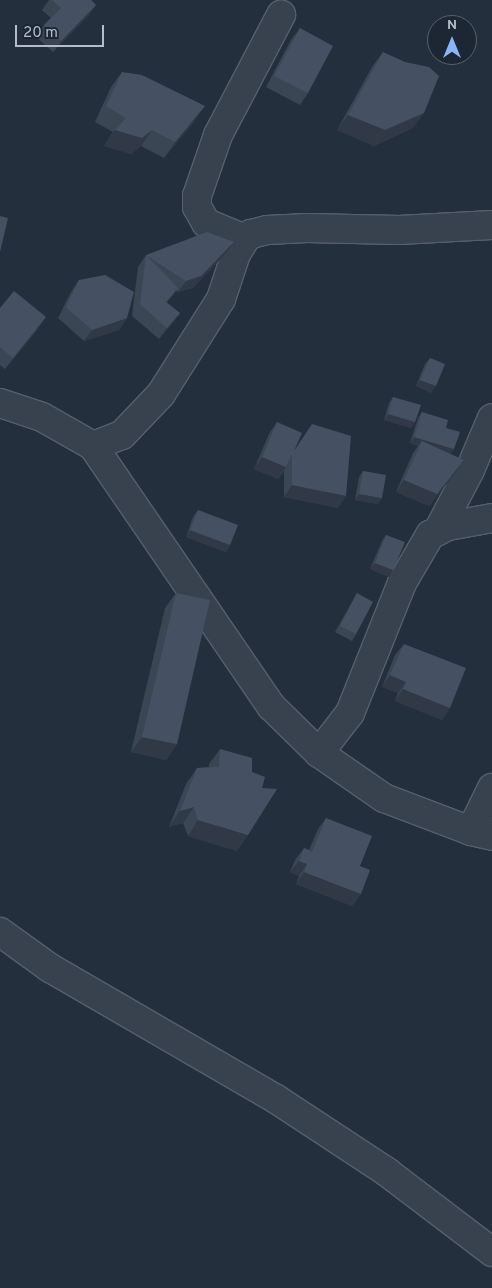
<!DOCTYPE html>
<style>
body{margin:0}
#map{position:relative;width:492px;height:1288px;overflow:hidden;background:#242f3e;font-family:Overpass,sans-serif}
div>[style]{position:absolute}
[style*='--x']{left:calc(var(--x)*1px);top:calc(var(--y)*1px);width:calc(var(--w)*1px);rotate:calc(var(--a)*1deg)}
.roads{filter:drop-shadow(1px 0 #565f6c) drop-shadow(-1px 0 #565f6c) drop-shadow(0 1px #565f6c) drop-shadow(0 -1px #565f6c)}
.minor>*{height:28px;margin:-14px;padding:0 14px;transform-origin:14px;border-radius:14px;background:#38414e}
.wall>*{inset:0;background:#3b4654}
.shaded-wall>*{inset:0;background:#303945}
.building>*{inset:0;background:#455162}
span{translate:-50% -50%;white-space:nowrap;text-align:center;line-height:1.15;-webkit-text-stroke:4.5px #1d2633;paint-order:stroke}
.north{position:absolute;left:427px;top:15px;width:50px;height:50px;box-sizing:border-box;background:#1d2633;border:1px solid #59626f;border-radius:50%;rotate:0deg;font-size:14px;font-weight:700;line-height:20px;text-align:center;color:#b4bcc9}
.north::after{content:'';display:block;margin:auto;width:18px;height:22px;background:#8ab4f8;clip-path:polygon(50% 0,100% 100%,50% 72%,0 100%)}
.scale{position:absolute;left:15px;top:25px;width:89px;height:22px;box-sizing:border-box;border:2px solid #b4bcc9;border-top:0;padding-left:6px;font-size:15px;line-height:18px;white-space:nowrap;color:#b4bcc9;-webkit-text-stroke:4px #1d2633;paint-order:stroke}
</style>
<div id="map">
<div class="roads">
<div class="minor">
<i style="--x:245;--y:239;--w:42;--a:-157.7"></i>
<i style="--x:206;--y:223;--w:18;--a:-119"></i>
<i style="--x:197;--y:207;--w:11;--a:-90"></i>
<i style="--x:197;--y:196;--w:65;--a:-71"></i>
<i style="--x:218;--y:135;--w:136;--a:-62.3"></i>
<i style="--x:0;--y:403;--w:44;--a:18.4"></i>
<i style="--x:42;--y:417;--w:59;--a:29.6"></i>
<i style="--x:93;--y:446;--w:316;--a:55.6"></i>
<i style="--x:272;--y:707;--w:66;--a:44.4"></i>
<i style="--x:319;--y:753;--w:79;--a:34.7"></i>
<i style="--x:384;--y:798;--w:93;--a:20.8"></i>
<i style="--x:471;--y:831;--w:22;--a:13"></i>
<i style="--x:93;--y:446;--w:31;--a:-21"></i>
<i style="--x:122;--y:435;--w:57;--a:-46.4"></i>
<i style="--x:161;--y:394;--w:112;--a:-57.7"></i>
<i style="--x:221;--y:299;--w:47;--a:-71.6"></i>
<i style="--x:236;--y:254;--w:17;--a:-59"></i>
<i style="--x:245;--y:239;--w:8;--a:-40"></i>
<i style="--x:251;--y:234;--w:16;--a:-14"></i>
<i style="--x:267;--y:230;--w:40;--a:-2.9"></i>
<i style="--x:307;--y:228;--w:92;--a:1.2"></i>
<i style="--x:399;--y:230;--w:93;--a:-3.1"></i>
<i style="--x:438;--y:531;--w:69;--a:-62.3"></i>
<i style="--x:470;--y:470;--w:56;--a:-67.1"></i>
<i style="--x:319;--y:753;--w:51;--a:-52.2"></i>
<i style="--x:350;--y:713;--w:140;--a:-68.2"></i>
<i style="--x:402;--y:583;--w:56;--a:-59.7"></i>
<i style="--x:430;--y:535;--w:20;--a:-27"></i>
<i style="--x:448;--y:526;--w:45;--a:-10.3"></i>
<i style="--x:471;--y:831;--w:48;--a:-64"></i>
<i style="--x:0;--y:932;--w:62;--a:35.8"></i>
<i style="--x:50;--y:968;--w:261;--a:30.1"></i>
<i style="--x:276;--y:1099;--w:133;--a:33.3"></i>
<i style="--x:387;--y:1172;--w:132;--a:37.3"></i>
</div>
</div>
<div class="wall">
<i style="clip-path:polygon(49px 0,91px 0,96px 5px,88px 16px,53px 52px,36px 37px,44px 25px,51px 18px,42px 10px)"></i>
<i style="clip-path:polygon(300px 28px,308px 93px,300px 105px,266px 87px,291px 40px)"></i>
<i style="clip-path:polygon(383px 52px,413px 128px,374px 146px,337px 130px,372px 67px)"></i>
<i style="clip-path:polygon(122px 72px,194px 122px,164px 158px,141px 146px,131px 154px,104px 146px,113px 132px,95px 122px,111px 87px)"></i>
<i style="clip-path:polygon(226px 253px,193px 288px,178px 292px,176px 291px,167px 303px,180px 313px,171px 325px,159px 339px,132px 316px,138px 267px,146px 255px)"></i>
<i style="clip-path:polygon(79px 280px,127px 318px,119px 330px,84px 341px,58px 318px,71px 292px)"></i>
<i style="clip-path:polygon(0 308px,38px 329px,5px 369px,0 365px)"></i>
<i style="clip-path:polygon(430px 358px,431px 393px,416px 386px,425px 364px)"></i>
<i style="clip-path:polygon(393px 397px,415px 422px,411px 428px,384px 420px,389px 403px)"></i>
<i style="clip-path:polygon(422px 412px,446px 428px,454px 449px,450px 454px,456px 472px,429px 506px,396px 492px,413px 453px,418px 446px,410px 443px,418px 418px)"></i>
<i style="clip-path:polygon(277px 422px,295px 449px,338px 508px,284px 497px,284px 471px,278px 479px,254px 469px,269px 434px)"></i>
<i style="clip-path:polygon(363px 471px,382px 498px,378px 504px,355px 500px,359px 477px)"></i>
<i style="clip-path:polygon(198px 510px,230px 545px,226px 552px,186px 537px,193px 517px)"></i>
<i style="clip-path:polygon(386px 535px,393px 570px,389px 577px,370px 569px,382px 541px)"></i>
<i style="clip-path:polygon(176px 593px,177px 744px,166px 760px,131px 752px,165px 608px)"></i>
<i style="clip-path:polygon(357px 593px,356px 634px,352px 641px,335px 632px,353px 600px)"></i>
<i style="clip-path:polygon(404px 644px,450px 708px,442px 720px,395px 701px,398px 693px,382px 687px,395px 655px)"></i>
<i style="clip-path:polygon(220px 749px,248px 835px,237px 851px,188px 836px,183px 823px,169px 827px,186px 784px,197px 768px,209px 767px,209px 764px)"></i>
<i style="clip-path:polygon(326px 818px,360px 866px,361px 894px,352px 906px,296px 884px,299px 876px,290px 872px,295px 860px,304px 848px,309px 850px,318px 829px)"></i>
</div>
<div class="shaded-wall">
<i style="clip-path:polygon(96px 5px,88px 16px,53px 52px,61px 41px)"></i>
<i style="clip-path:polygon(205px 106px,194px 122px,164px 158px,175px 142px)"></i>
<i style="clip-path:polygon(424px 113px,413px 128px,374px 146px,337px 130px,348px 115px)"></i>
<i style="clip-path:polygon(115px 130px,152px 130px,141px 146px,131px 154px,104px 146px)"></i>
<i style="clip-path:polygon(234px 242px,226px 253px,193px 288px,178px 292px,186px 281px)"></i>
<i style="clip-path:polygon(178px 288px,170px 299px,158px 313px,166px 302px)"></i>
<i style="clip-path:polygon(180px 313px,171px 325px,159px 339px,167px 328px)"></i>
<i style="clip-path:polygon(46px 317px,38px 329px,5px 369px,13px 358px)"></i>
<i style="clip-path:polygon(127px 318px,119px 330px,84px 341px,92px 330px)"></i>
<i style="clip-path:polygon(420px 380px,436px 386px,431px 393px,416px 386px)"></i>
<i style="clip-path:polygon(388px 414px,415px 422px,411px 428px,384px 420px)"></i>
<i style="clip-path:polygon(414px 437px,454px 449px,450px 456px,422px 441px,418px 446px,410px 443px)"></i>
<i style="clip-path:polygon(262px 457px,286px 467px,278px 479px,254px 469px)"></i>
<i style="clip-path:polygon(464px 460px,456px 472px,429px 506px,396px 492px,404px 480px)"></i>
<i style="clip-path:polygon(292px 485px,346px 496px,338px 508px,284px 497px)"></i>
<i style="clip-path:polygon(359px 494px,382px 498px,378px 504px,355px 500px)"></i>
<i style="clip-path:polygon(190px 530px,230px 545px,226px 552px,186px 537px)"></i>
<i style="clip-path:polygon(375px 563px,393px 570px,389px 577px,370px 569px)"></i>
<i style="clip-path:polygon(390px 675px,406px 682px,398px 693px,382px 687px)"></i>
<i style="clip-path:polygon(403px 689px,450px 708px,442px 720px,395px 701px)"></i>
<i style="clip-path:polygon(142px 737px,177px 744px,166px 760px,131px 752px)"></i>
<i style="clip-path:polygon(194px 807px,183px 823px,169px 827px,180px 811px)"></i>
<i style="clip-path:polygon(198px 820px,248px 835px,237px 851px,188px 836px)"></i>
<i style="clip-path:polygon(299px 861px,307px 864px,299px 876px,290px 872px)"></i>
<i style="clip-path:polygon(304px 872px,361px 894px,352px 906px,296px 884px)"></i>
</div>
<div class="building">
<i style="clip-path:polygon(52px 0,91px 0,96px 5px,61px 41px,44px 25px,61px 8px)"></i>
<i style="clip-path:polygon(300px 28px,333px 46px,308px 93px,274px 76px)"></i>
<i style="clip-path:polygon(383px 52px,405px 62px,429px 67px,439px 76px,424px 113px,385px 130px,348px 115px)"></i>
<i style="clip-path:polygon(122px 72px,142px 75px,205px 106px,175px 142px,152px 130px,142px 138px,115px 130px,126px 118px,106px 106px)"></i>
<i style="clip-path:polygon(0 216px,8px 218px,0 252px)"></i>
<i style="clip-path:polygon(207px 232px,234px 242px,201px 276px,186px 281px,146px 255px)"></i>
<i style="clip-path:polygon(146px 255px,178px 288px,166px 302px,180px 313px,167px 328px,140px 304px)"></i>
<i style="clip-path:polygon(105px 275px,134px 292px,127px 318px,92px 330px,66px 307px,79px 280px)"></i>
<i style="clip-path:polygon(14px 291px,46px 317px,13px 358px,0 347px,0 308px)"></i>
<i style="clip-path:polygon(430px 358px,445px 364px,436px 386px,420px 380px)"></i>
<i style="clip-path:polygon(393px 397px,421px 405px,415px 422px,388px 414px)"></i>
<i style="clip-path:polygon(422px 412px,448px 420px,446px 428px,460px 432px,454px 449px,414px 437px)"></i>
<i style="clip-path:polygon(277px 422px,302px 433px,294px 451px,312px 424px,351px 436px,346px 496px,292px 485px,292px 454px,286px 467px,262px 457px)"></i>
<i style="clip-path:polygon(422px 441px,464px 460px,437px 494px,404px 480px)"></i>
<i style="clip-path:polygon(363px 471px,386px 475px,382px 498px,359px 494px)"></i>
<i style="clip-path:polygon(198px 510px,238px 525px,230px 545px,190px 530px)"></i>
<i style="clip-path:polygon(386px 535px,405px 542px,393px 570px,375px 563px)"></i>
<i style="clip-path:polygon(176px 593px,210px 600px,177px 744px,142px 737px)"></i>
<i style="clip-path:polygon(357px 593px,373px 602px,356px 634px,340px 626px)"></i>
<i style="clip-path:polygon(404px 644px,466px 668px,450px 708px,403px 689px,406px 682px,390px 675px)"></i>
<i style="clip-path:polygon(220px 749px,252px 758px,252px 772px,265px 777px,262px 788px,277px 789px,248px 835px,198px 820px,194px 807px,180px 811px,197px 768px,219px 767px)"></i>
<i style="clip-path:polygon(326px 818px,372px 836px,360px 866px,370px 870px,361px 894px,304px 872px,307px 864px,299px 861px,304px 848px,312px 852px)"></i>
</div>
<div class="north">N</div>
<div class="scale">20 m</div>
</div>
